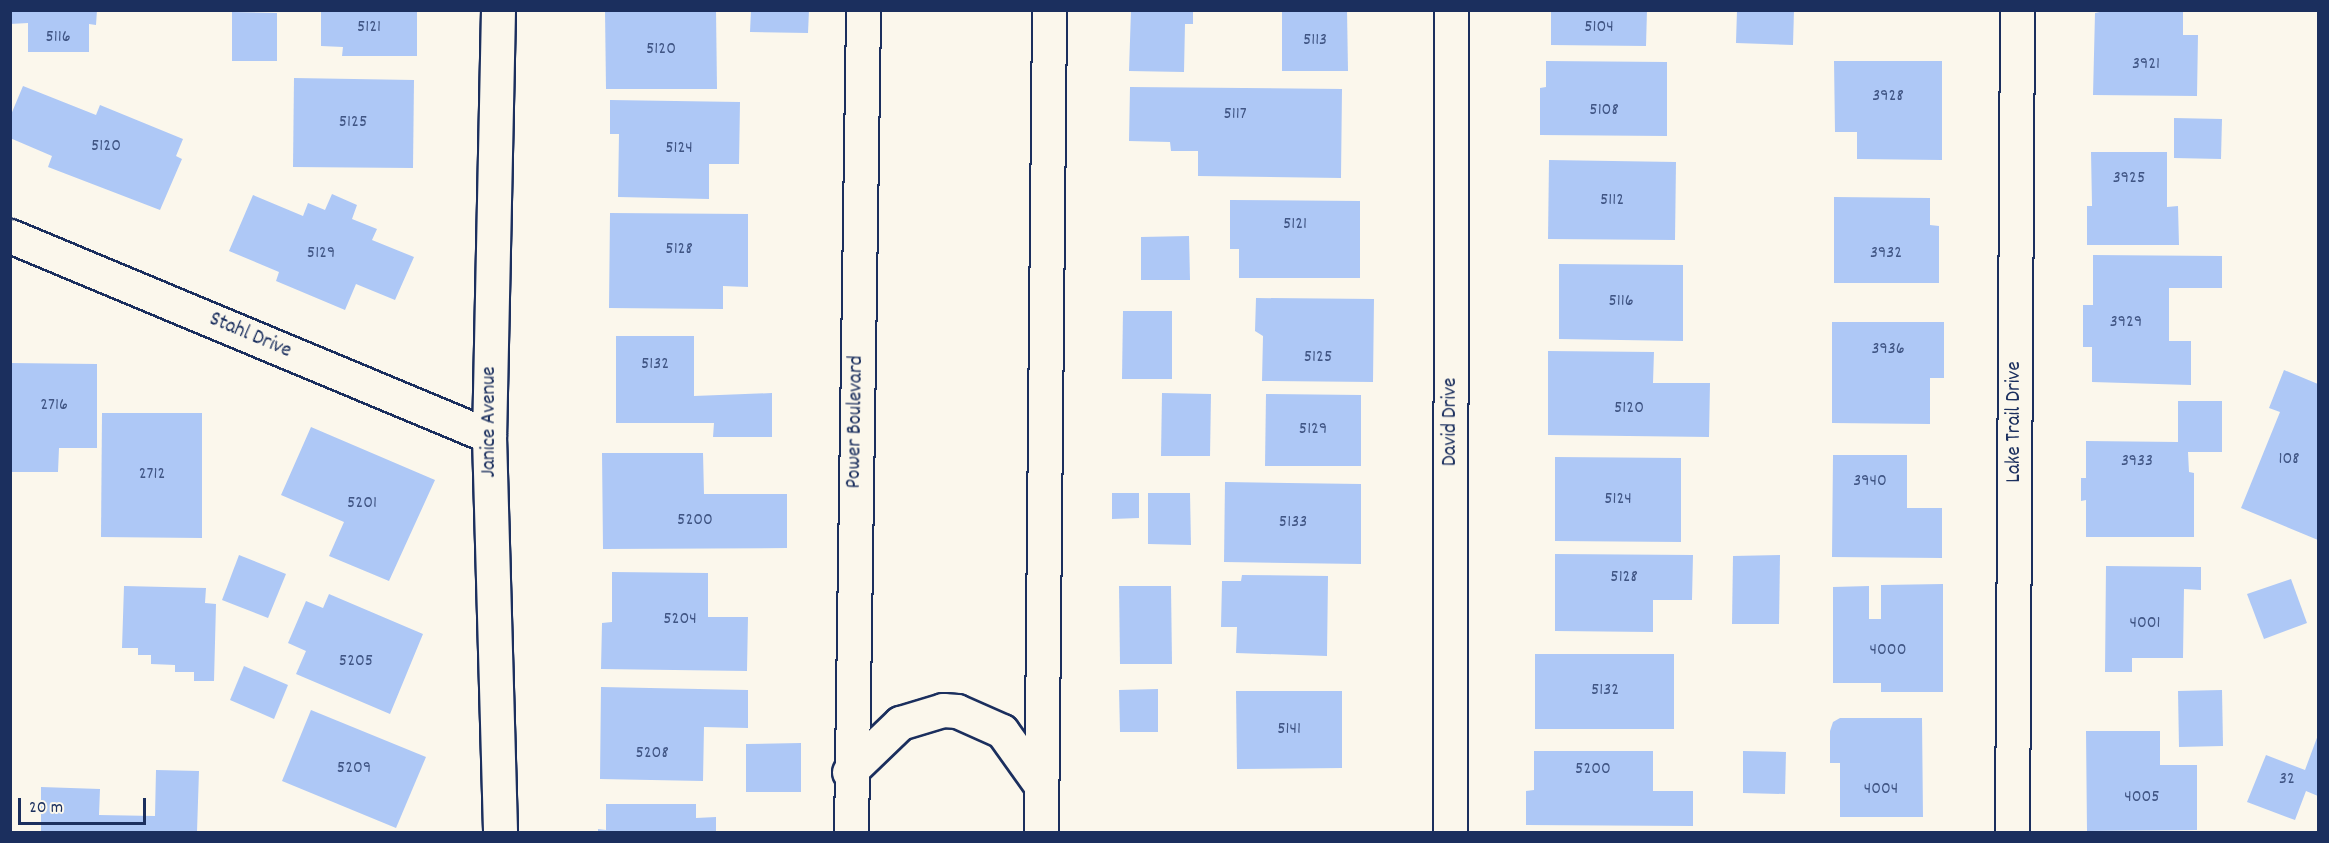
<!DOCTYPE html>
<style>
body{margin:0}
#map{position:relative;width:2329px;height:843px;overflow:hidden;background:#fbf7ec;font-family:Dekko,sans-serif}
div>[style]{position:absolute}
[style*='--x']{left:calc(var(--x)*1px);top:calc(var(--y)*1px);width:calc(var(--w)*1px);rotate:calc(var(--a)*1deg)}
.building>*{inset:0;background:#aec8f6}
.roads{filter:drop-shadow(2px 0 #1b2f5e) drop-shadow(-2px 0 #1b2f5e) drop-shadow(0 2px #1b2f5e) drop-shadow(0 -2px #1b2f5e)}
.minor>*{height:33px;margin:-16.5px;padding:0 16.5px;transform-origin:16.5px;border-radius:16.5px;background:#fbf7ec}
.tertiary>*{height:33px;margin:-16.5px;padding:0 16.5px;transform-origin:16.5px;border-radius:16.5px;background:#fbf7ec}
span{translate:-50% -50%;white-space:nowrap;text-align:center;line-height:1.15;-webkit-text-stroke:4.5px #fbf7ec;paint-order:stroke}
.number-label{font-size:18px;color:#405584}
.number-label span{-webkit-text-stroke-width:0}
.street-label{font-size:21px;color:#1b2f5e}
.frame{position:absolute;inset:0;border:12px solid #1b2f5e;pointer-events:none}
.scale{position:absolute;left:18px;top:798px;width:128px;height:27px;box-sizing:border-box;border:3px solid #1b2f5e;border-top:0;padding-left:8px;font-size:18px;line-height:21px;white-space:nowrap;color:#1b2f5e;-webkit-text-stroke:4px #fbf7ec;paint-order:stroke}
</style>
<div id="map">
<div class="building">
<i style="clip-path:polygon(10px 10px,97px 10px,96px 25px,89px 24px,89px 52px,28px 52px,28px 23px,10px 24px)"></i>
<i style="clip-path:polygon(321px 10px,417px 10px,417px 56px,342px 56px,343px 47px,321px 46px)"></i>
<i style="clip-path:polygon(605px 10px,716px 10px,717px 89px,606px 89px)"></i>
<i style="clip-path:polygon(751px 10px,809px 10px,808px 33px,750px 32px)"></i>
<i style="clip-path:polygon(1131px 10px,1193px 10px,1193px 24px,1185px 24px,1184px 72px,1129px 71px)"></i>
<i style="clip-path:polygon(1282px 10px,1347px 10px,1348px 71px,1282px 71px)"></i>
<i style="clip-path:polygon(1551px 10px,1647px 10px,1646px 46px,1551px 45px)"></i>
<i style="clip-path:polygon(1737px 10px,1794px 10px,1793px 45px,1736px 43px)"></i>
<i style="clip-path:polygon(2109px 10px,2183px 10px,2183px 35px,2198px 35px,2197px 96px,2093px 95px,2095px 13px)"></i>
<i style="clip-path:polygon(232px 12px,277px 13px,277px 61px,232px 61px)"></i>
<i style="clip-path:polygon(1546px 61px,1667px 62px,1667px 136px,1540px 135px,1540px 88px,1546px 87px)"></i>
<i style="clip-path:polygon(1834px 61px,1942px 61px,1942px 160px,1857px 159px,1857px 132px,1835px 132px)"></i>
<i style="clip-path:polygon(294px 78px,414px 80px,413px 168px,293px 167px)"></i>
<i style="clip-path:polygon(23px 86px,96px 115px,100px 105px,183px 139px,176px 156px,182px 159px,160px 210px,48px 167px,52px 156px,10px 138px,10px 117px)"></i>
<i style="clip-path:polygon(1130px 87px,1342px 89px,1341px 178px,1198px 176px,1198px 151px,1171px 151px,1170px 142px,1129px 141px)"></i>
<i style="clip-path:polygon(610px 100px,740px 102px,739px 164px,709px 164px,709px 199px,618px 197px,619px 134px,610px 134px)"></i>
<i style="clip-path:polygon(2174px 118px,2222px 119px,2221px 159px,2174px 158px)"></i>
<i style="clip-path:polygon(2091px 152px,2167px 152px,2167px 207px,2178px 206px,2179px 245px,2087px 245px,2087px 206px,2092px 206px)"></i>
<i style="clip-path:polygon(1549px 160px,1676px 162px,1675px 240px,1548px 239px)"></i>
<i style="clip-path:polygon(332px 194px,357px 205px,352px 219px,377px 229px,372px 240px,414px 257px,395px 300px,356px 284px,345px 310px,276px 281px,279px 272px,229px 251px,253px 195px,303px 216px,308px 203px,325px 210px)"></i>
<i style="clip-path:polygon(1834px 197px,1930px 198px,1930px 225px,1939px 226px,1939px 283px,1834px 283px)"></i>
<i style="clip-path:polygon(1230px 200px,1360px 201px,1360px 278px,1239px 278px,1239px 249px,1230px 249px)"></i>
<i style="clip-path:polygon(610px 213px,748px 214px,748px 287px,723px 286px,723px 309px,609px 308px)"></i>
<i style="clip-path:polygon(1189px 236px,1190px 280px,1141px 280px,1141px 237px)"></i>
<i style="clip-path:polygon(2093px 255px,2222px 256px,2222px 288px,2169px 288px,2169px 341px,2191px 341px,2191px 385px,2092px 382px,2092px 347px,2083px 347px,2083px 305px,2093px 305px)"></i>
<i style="clip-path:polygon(1559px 264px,1683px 265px,1683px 341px,1559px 339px)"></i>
<i style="clip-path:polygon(1256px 298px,1374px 299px,1373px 382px,1262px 381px,1263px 336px,1255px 331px)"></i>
<i style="clip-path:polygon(1123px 311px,1172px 311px,1172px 379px,1122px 379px)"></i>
<i style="clip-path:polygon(1832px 322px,1944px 322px,1944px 378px,1930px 378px,1930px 424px,1832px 423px)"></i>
<i style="clip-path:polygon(616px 336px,694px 336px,694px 396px,772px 393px,772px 437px,713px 437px,714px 423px,616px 423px)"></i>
<i style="clip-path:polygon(1548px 351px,1654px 352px,1653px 383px,1710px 383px,1709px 437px,1548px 435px)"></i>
<i style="clip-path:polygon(10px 363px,97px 364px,97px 448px,59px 448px,58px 472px,10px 472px)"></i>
<i style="clip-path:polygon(2284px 370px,2318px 384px,2318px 540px,2241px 508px,2280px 412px,2269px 408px)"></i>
<i style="clip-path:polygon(1162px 393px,1211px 394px,1210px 456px,1161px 456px)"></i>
<i style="clip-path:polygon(1266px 394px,1361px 395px,1361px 466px,1265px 466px)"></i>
<i style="clip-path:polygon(2178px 401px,2222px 401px,2222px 452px,2188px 452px,2189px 472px,2194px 473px,2194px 537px,2086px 537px,2086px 500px,2081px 501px,2081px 478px,2086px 478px,2086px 441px,2178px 442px)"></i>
<i style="clip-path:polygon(102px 413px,202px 413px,202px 538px,101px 537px)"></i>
<i style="clip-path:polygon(311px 427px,435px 480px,389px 581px,329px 556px,344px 522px,281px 495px)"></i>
<i style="clip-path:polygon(602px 453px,703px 453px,704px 494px,787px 494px,787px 548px,603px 549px)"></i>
<i style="clip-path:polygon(1833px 455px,1907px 455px,1907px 508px,1942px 508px,1942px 558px,1832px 557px)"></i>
<i style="clip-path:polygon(1555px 457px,1681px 458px,1681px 542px,1555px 541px)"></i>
<i style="clip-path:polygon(1225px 482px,1361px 484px,1361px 564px,1224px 562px)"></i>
<i style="clip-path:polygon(1112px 493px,1139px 493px,1139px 518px,1112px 519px)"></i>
<i style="clip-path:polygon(1148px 493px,1190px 493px,1191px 545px,1148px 544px)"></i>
<i style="clip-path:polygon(1555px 554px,1693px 555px,1692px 600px,1653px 600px,1653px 632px,1555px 631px)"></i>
<i style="clip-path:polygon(239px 555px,286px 574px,268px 618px,222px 600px)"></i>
<i style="clip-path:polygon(1780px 555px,1779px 624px,1732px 624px,1733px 556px)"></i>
<i style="clip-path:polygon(2106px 566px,2201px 567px,2201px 590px,2184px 589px,2183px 658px,2132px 658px,2132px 672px,2105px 672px)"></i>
<i style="clip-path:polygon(612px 572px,708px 573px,708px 617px,748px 617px,747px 671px,601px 669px,602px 623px,612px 622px)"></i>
<i style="clip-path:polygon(1242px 575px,1328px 576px,1327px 656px,1236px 653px,1237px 627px,1221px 627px,1222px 581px,1241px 581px)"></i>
<i style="clip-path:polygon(2291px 579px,2307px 623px,2264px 639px,2247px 594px)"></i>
<i style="clip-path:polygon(1943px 584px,1943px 692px,1881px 692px,1881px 683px,1833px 683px,1833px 587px,1869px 586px,1869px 619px,1881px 619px,1881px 585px)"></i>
<i style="clip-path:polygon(124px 586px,206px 588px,205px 603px,216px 604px,214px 681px,194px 681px,194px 672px,175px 672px,175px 665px,151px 664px,151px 655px,138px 655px,138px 648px,122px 648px)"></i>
<i style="clip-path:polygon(1119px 586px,1171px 586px,1172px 664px,1120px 664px)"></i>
<i style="clip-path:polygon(329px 594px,423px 634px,390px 714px,296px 674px,306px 651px,288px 643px,306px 601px,323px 608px)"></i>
<i style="clip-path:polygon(1535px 654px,1674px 654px,1674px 729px,1535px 729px)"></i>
<i style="clip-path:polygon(244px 666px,288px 685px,274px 719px,230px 700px)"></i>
<i style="clip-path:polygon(601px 687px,748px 690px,748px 728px,704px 727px,703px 781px,600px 779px)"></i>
<i style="clip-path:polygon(1158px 689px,1158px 732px,1120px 732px,1119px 690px)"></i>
<i style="clip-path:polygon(2222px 690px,2223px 746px,2179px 747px,2178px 691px)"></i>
<i style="clip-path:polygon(1236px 691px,1342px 691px,1342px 768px,1237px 769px)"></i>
<i style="clip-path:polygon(311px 710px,426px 757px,396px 828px,282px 781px)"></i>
<i style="clip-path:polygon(1840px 718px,1922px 718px,1923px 817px,1840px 817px,1840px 763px,1830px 763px,1830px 731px,1833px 722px)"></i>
<i style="clip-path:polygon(2086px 731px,2160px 731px,2160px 765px,2197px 765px,2197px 830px,2087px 831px)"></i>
<i style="clip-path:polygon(2318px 735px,2318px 796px,2306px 791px,2295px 820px,2247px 802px,2266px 755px,2305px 770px)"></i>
<i style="clip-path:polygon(801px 743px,801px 792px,746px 792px,746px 744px)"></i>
<i style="clip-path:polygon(1534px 751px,1653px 751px,1653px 791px,1693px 791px,1693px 826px,1526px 825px,1526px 791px,1534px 790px)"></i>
<i style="clip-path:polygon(1743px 751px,1786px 752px,1785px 794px,1743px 793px)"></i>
<i style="clip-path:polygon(156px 770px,199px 771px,197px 832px,41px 832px,41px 787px,100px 789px,99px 815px,155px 816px)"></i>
<i style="clip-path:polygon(606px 804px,696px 804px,696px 818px,716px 817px,716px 832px,598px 832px,598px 829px,606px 830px)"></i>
</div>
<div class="roads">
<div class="minor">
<i style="--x:498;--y:10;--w:426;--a:91.2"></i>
<i style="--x:489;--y:436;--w:396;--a:88.4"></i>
<i style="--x:10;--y:236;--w:519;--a:22.66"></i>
<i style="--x:1450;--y:832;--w:822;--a:-89.93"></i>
<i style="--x:2012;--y:832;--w:822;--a:-89.65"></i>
</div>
<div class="tertiary">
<i style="--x:849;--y:772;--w:71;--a:-43.9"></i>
<i style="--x:900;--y:723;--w:45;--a:-16.8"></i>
<i style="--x:943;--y:710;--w:14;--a:4"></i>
<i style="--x:957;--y:711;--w:49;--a:24"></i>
<i style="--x:1002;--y:731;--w:65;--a:54.4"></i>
<i style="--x:851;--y:832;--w:822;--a:-89.16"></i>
<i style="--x:1041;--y:832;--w:822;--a:-89.44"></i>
</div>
</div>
<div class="number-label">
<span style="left:369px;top:28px">5121</span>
<span style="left:1599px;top:28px">5104</span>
<span style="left:58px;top:38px">5116</span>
<span style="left:1315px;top:41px">5113</span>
<span style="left:661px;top:50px">5120</span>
<span style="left:2146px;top:65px">3921</span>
<span style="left:1888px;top:97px">3928</span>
<span style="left:1604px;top:111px">5108</span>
<span style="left:1235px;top:115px">5117</span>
<span style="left:353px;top:123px">5125</span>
<span style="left:106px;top:147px">5120</span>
<span style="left:679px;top:149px">5124</span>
<span style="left:2129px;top:179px">3925</span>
<span style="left:1612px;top:201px">5112</span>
<span style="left:1295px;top:225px">5121</span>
<span style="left:679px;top:250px">5128</span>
<span style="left:321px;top:254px">5129</span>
<span style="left:1886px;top:254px">3932</span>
<span style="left:1621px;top:302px">5116</span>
<span style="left:2126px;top:323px">3929</span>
<span style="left:1888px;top:350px">3936</span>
<span style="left:1318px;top:358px">5125</span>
<span style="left:655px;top:365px">5132</span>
<span style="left:54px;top:406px">2716</span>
<span style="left:1629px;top:409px">5120</span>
<span style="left:1313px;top:430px">5129</span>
<span style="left:2289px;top:460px">108</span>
<span style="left:2137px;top:462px">3933</span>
<span style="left:152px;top:475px">2712</span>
<span style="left:1870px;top:482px">3940</span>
<span style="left:1618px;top:500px">5124</span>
<span style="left:362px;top:504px">5201</span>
<span style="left:695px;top:521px">5200</span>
<span style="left:1293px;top:523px">5133</span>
<span style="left:1624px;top:578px">5128</span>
<span style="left:680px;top:620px">5204</span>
<span style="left:2145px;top:624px">4001</span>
<span style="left:1888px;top:651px">4000</span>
<span style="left:356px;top:662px">5205</span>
<span style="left:1605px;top:691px">5132</span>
<span style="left:1289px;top:730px">5141</span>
<span style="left:652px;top:754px">5208</span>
<span style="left:354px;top:769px">5209</span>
<span style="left:1593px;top:770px">5200</span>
<span style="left:2287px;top:780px">32</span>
<span style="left:1881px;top:790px">4004</span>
<span style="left:2142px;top:798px">4005</span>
</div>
<div class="street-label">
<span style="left:250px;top:336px;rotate:23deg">Stahl Drive</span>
<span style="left:490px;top:422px;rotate:-90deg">Janice Avenue</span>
<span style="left:856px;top:422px;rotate:-89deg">Power Boulevard</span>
<span style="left:1451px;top:422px;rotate:-90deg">David Drive</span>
<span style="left:2015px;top:422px;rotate:-90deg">Lake Trail Drive</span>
</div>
<div class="frame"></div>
<div class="scale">20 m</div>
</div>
